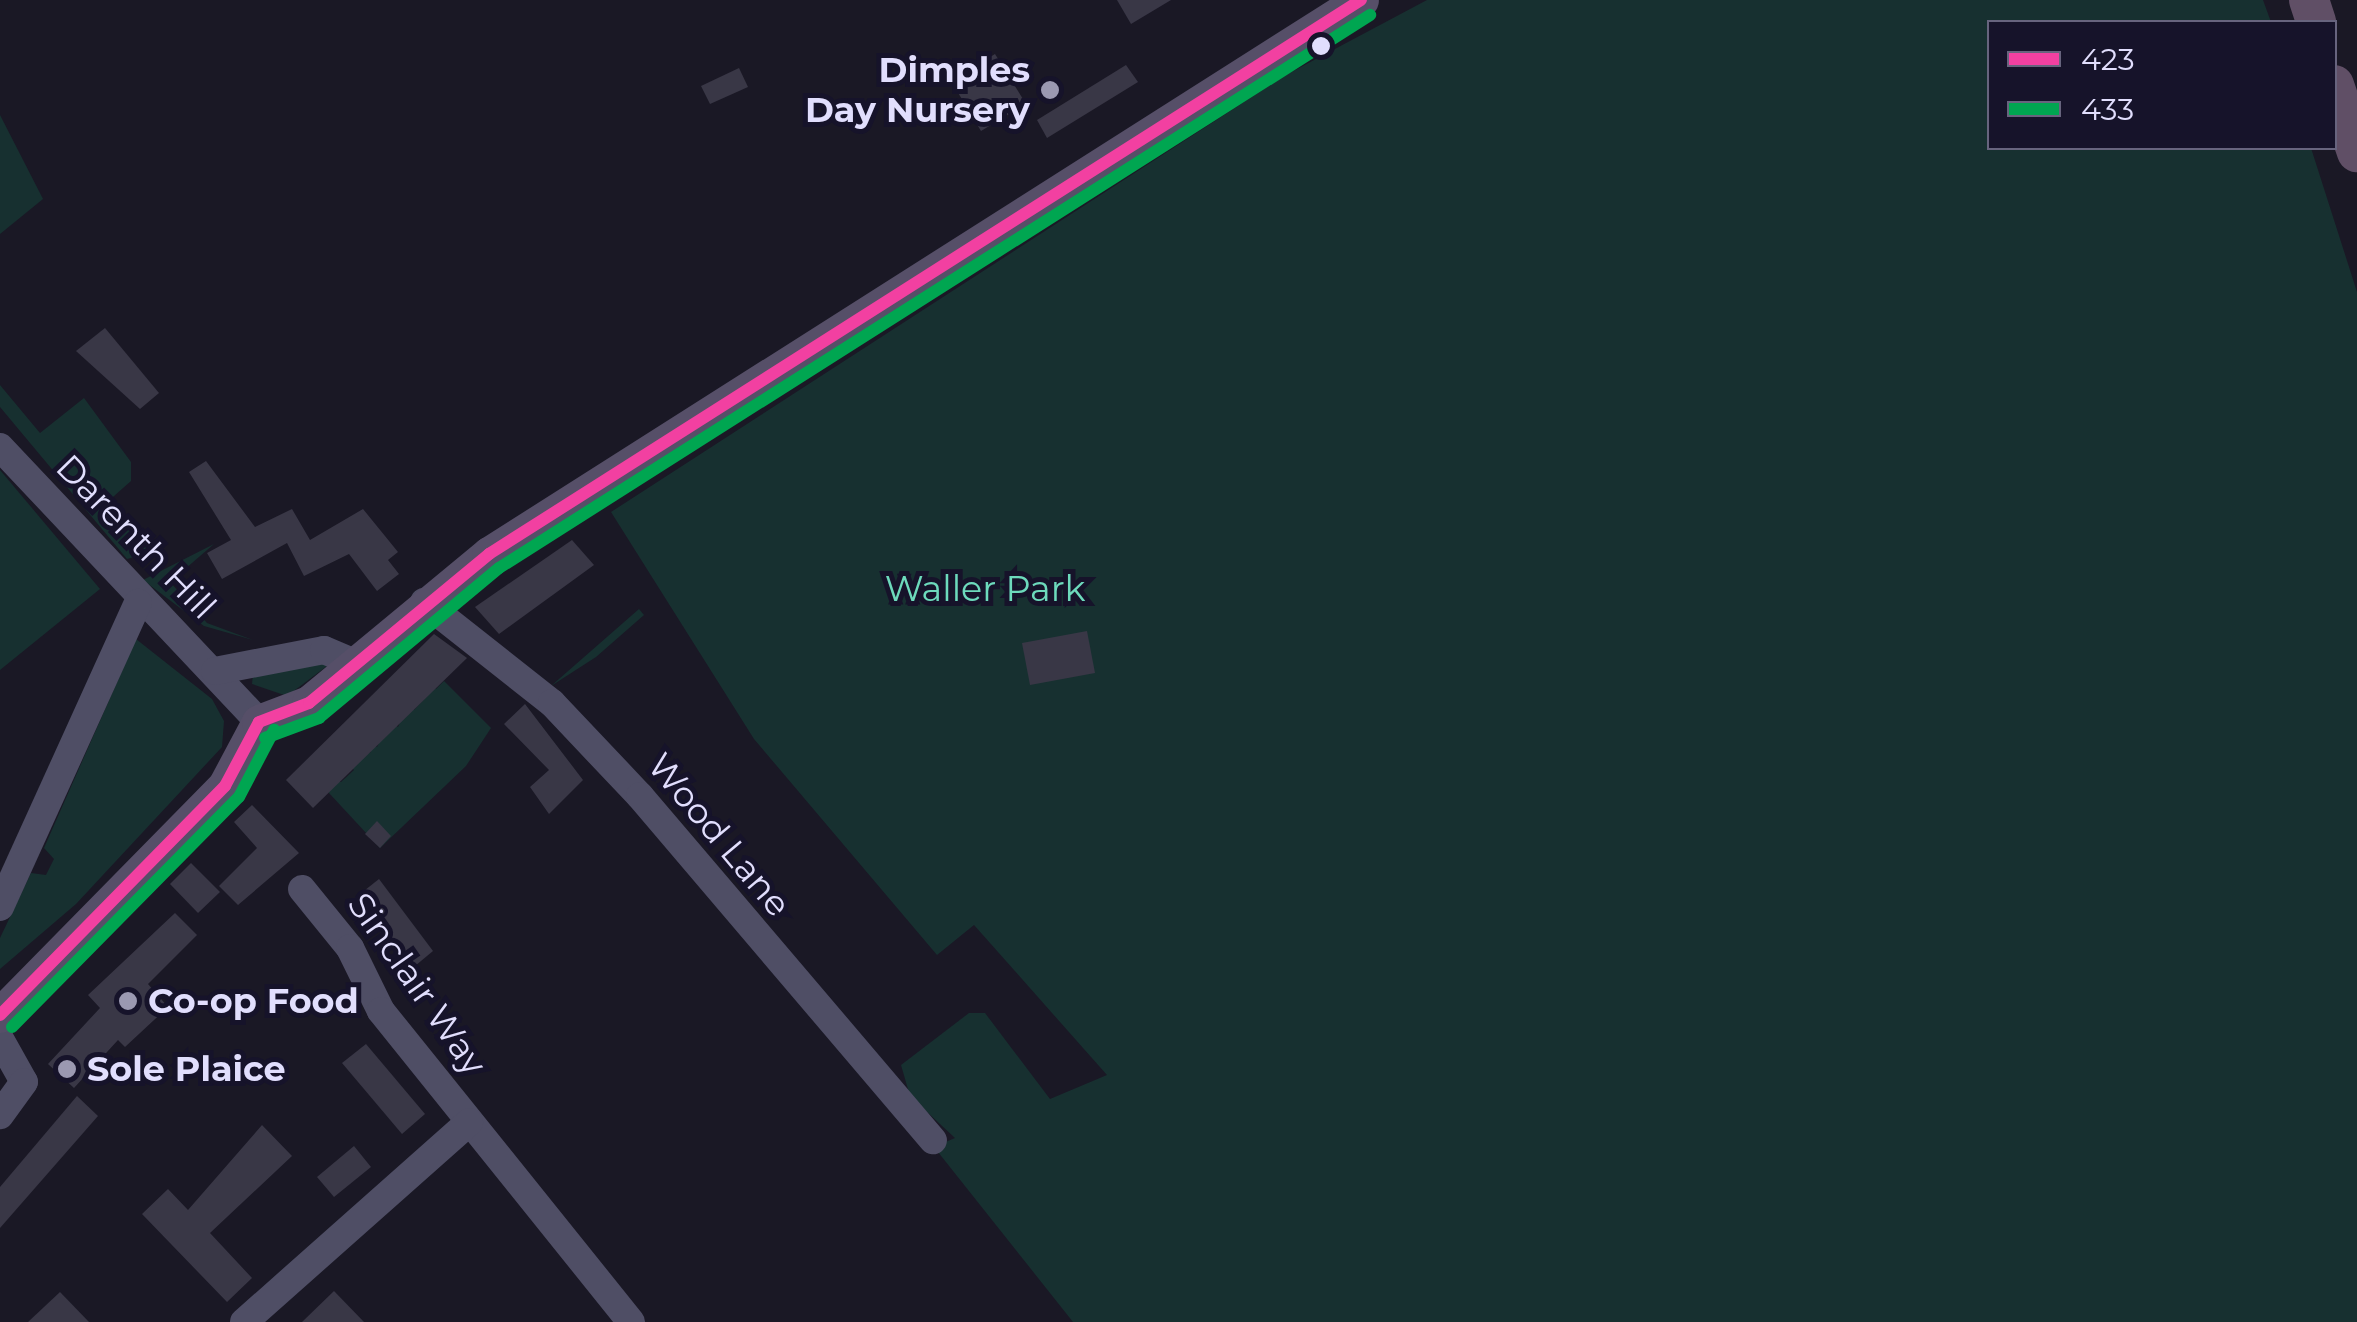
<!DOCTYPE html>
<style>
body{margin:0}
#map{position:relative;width:2357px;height:1322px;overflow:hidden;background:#1a1825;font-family:Montserrat,sans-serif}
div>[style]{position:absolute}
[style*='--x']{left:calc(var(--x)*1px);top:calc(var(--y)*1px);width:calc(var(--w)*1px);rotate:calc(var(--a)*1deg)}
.green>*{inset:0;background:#173030}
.building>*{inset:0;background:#393746}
.minor>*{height:28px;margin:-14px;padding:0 14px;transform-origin:14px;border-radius:14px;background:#4f4e65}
.major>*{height:35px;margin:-17.5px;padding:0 17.5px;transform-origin:17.5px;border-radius:17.5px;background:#564f68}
.highway>*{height:40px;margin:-20px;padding:0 20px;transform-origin:20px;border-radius:20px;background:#604f66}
.bus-1>*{height:12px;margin:-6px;padding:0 6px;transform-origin:6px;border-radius:6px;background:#f240a1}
.bus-2>*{height:12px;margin:-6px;padding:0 6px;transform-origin:6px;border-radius:6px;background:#00a651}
.dots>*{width:28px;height:28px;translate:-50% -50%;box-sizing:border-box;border:5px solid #16132a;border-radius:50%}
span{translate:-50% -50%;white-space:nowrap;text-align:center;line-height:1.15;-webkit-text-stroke:10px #16132a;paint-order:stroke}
.poi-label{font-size:35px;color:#e1defd;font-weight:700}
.right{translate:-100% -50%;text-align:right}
.left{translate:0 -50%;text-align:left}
.street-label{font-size:35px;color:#e1defd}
.park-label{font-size:35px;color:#6ddabc}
.legend{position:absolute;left:1987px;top:20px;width:350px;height:130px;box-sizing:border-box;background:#16132a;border:2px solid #67647e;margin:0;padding:12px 18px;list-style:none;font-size:30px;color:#e1defd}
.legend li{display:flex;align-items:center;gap:20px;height:50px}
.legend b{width:50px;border:2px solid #67647e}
</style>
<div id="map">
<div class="green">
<i style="clip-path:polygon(1427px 0,2263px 0,2271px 22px,1990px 22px,1990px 148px,2311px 148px,2357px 292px,2357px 1322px,1073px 1322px,934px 1147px,955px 1138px,910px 1096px,901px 1065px,969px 1013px,985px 1013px,1050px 1099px,1107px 1075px,974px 925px,937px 955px,754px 739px,611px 512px,1286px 75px)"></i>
<i style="clip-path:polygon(0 115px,43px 199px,0 234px)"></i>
<i style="clip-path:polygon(0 385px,40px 433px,84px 398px,131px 462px,131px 481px,105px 504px,151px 552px,127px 559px,0 407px)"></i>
<i style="clip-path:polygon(0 470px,100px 589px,0 670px)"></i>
<i style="clip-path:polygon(214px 544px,170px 582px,207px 623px,253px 640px,204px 626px,143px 580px)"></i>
<i style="clip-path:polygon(639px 609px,644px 615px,596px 657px,551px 686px)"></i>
<i style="clip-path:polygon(136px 639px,212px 699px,224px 721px,222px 747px,76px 904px,0 969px,0 938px,31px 873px,46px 875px,54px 859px,44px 848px)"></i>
<i style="clip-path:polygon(320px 657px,327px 666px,287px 696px,252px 684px,253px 674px)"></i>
<i style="clip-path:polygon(444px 681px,491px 728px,466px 766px,380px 848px,329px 793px,330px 780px,341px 782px,354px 770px,347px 763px,371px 752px,369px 740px,377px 747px,390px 720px,398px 727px,408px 703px,414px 710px,430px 693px,429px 683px,436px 689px)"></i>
</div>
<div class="building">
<i style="clip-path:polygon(1117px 0,1171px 0,1131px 24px)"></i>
<i style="clip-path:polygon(995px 54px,1026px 104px,981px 131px,951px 81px)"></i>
<i style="clip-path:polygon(1126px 65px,1138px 82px,1047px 138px,1037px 120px)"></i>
<i style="clip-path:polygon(739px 68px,748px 87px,710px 104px,701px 86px)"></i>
<i style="clip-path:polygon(105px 328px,159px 393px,140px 409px,76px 351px)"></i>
<i style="clip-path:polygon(206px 461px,255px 527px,292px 509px,310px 540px,363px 509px,398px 552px,388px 560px,399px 574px,377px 591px,349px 554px,304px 576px,287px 543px,222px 579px,207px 553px,231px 540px,189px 472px)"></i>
<i style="clip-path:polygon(572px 540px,594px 565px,499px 634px,475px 607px)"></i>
<i style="clip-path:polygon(1087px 631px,1095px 673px,1030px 685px,1022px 643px)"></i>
<i style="clip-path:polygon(434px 634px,467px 658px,313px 808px,286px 780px)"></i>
<i style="clip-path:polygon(525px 704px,583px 780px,549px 814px,530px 787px,549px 770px,504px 724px)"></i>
<i style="clip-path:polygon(252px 805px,299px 853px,238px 905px,219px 886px,257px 848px,234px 822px)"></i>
<i style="clip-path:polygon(377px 821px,391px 836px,380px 848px,365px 834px)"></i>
<i style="clip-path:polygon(191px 863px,220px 892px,198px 913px,170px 884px)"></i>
<i style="clip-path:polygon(379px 879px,433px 951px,409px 971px,355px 898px)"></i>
<i style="clip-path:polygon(175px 913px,197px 935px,148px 984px,168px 1007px,125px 1047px,118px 1040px,74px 1088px,48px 1064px,100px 1008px,88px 995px)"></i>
<i style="clip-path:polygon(366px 1044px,425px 1114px,402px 1134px,342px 1063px)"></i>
<i style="clip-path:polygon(77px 1096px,98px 1116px,0 1228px,0 1187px)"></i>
<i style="clip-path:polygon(262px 1125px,292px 1156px,210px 1233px,252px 1278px,227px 1302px,142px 1214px,168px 1189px,188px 1210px)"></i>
<i style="clip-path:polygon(354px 1146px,371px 1167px,334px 1197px,317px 1177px)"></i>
<i style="clip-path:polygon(334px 1291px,364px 1322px,302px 1322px)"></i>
<i style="clip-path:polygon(60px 1292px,89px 1322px,28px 1322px)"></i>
</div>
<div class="minor">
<i style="--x:0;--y:447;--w:378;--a:46.7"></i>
<i style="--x:424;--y:602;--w:163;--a:38.3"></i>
<i style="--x:552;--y:703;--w:128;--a:46.6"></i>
<i style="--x:640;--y:796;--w:452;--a:49.6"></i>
<i style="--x:215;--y:671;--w:111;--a:-10.9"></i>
<i style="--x:324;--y:650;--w:30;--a:23"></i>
<i style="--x:302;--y:889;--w:76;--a:50.9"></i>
<i style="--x:350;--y:948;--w:70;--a:63.8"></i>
<i style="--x:381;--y:1011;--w:399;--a:51.2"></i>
<i style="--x:0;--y:907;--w:334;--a:-65.6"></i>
<i style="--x:0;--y:1039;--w:49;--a:60.8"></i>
<i style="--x:24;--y:1082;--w:41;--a:126"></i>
<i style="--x:244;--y:1322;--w:301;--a:-41.6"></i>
</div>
<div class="major">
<i style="--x:0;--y:1015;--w:321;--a:-45.5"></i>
<i style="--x:225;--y:786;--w:72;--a:-62"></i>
<i style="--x:259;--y:722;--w:53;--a:-20.8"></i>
<i style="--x:309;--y:703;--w:234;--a:-39.6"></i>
<i style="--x:489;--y:554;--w:1033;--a:-32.43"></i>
</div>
<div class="highway">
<i style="--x:2309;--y:0;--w:23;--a:72"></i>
<i style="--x:2334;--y:85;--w:71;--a:71.1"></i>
</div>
<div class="bus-1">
<i style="--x:259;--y:722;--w:53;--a:-20.8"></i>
<i style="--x:309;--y:703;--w:234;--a:-39.6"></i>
<i style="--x:489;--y:554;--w:1033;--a:-32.43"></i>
<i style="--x:0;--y:1015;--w:321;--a:-45.5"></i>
<i style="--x:225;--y:786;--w:72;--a:-62"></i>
</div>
<div class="bus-2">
<i style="--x:265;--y:738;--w:58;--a:-20.3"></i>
<i style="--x:319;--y:718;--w:234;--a:-39.8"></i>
<i style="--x:499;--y:568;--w:1032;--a:-32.41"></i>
<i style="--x:12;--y:1027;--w:323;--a:-45.4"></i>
<i style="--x:239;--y:797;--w:76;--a:-62.4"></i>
</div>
<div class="dots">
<i style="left:1321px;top:46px;background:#e1defd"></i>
<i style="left:1050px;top:90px;background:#9b99b1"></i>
<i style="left:128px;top:1001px;background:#9b99b1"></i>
<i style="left:67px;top:1069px;background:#9b99b1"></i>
</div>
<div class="poi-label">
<span class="right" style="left:1030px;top:90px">Dimples<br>Day Nursery</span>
<span class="left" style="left:148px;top:1001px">Co-op Food</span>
<span class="left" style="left:87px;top:1069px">Sole Plaice</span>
</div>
<div class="street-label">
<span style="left:136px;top:537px;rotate:46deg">Darenth Hill</span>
<span style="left:719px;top:835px;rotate:50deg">Wood Lane</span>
<span style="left:417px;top:984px;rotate:55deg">Sinclair Way</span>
</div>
<div class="park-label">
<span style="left:985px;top:589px">Waller Park</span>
</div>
<ul class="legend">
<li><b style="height:12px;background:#f240a1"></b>423</li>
<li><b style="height:12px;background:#00a651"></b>433</li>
</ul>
</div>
